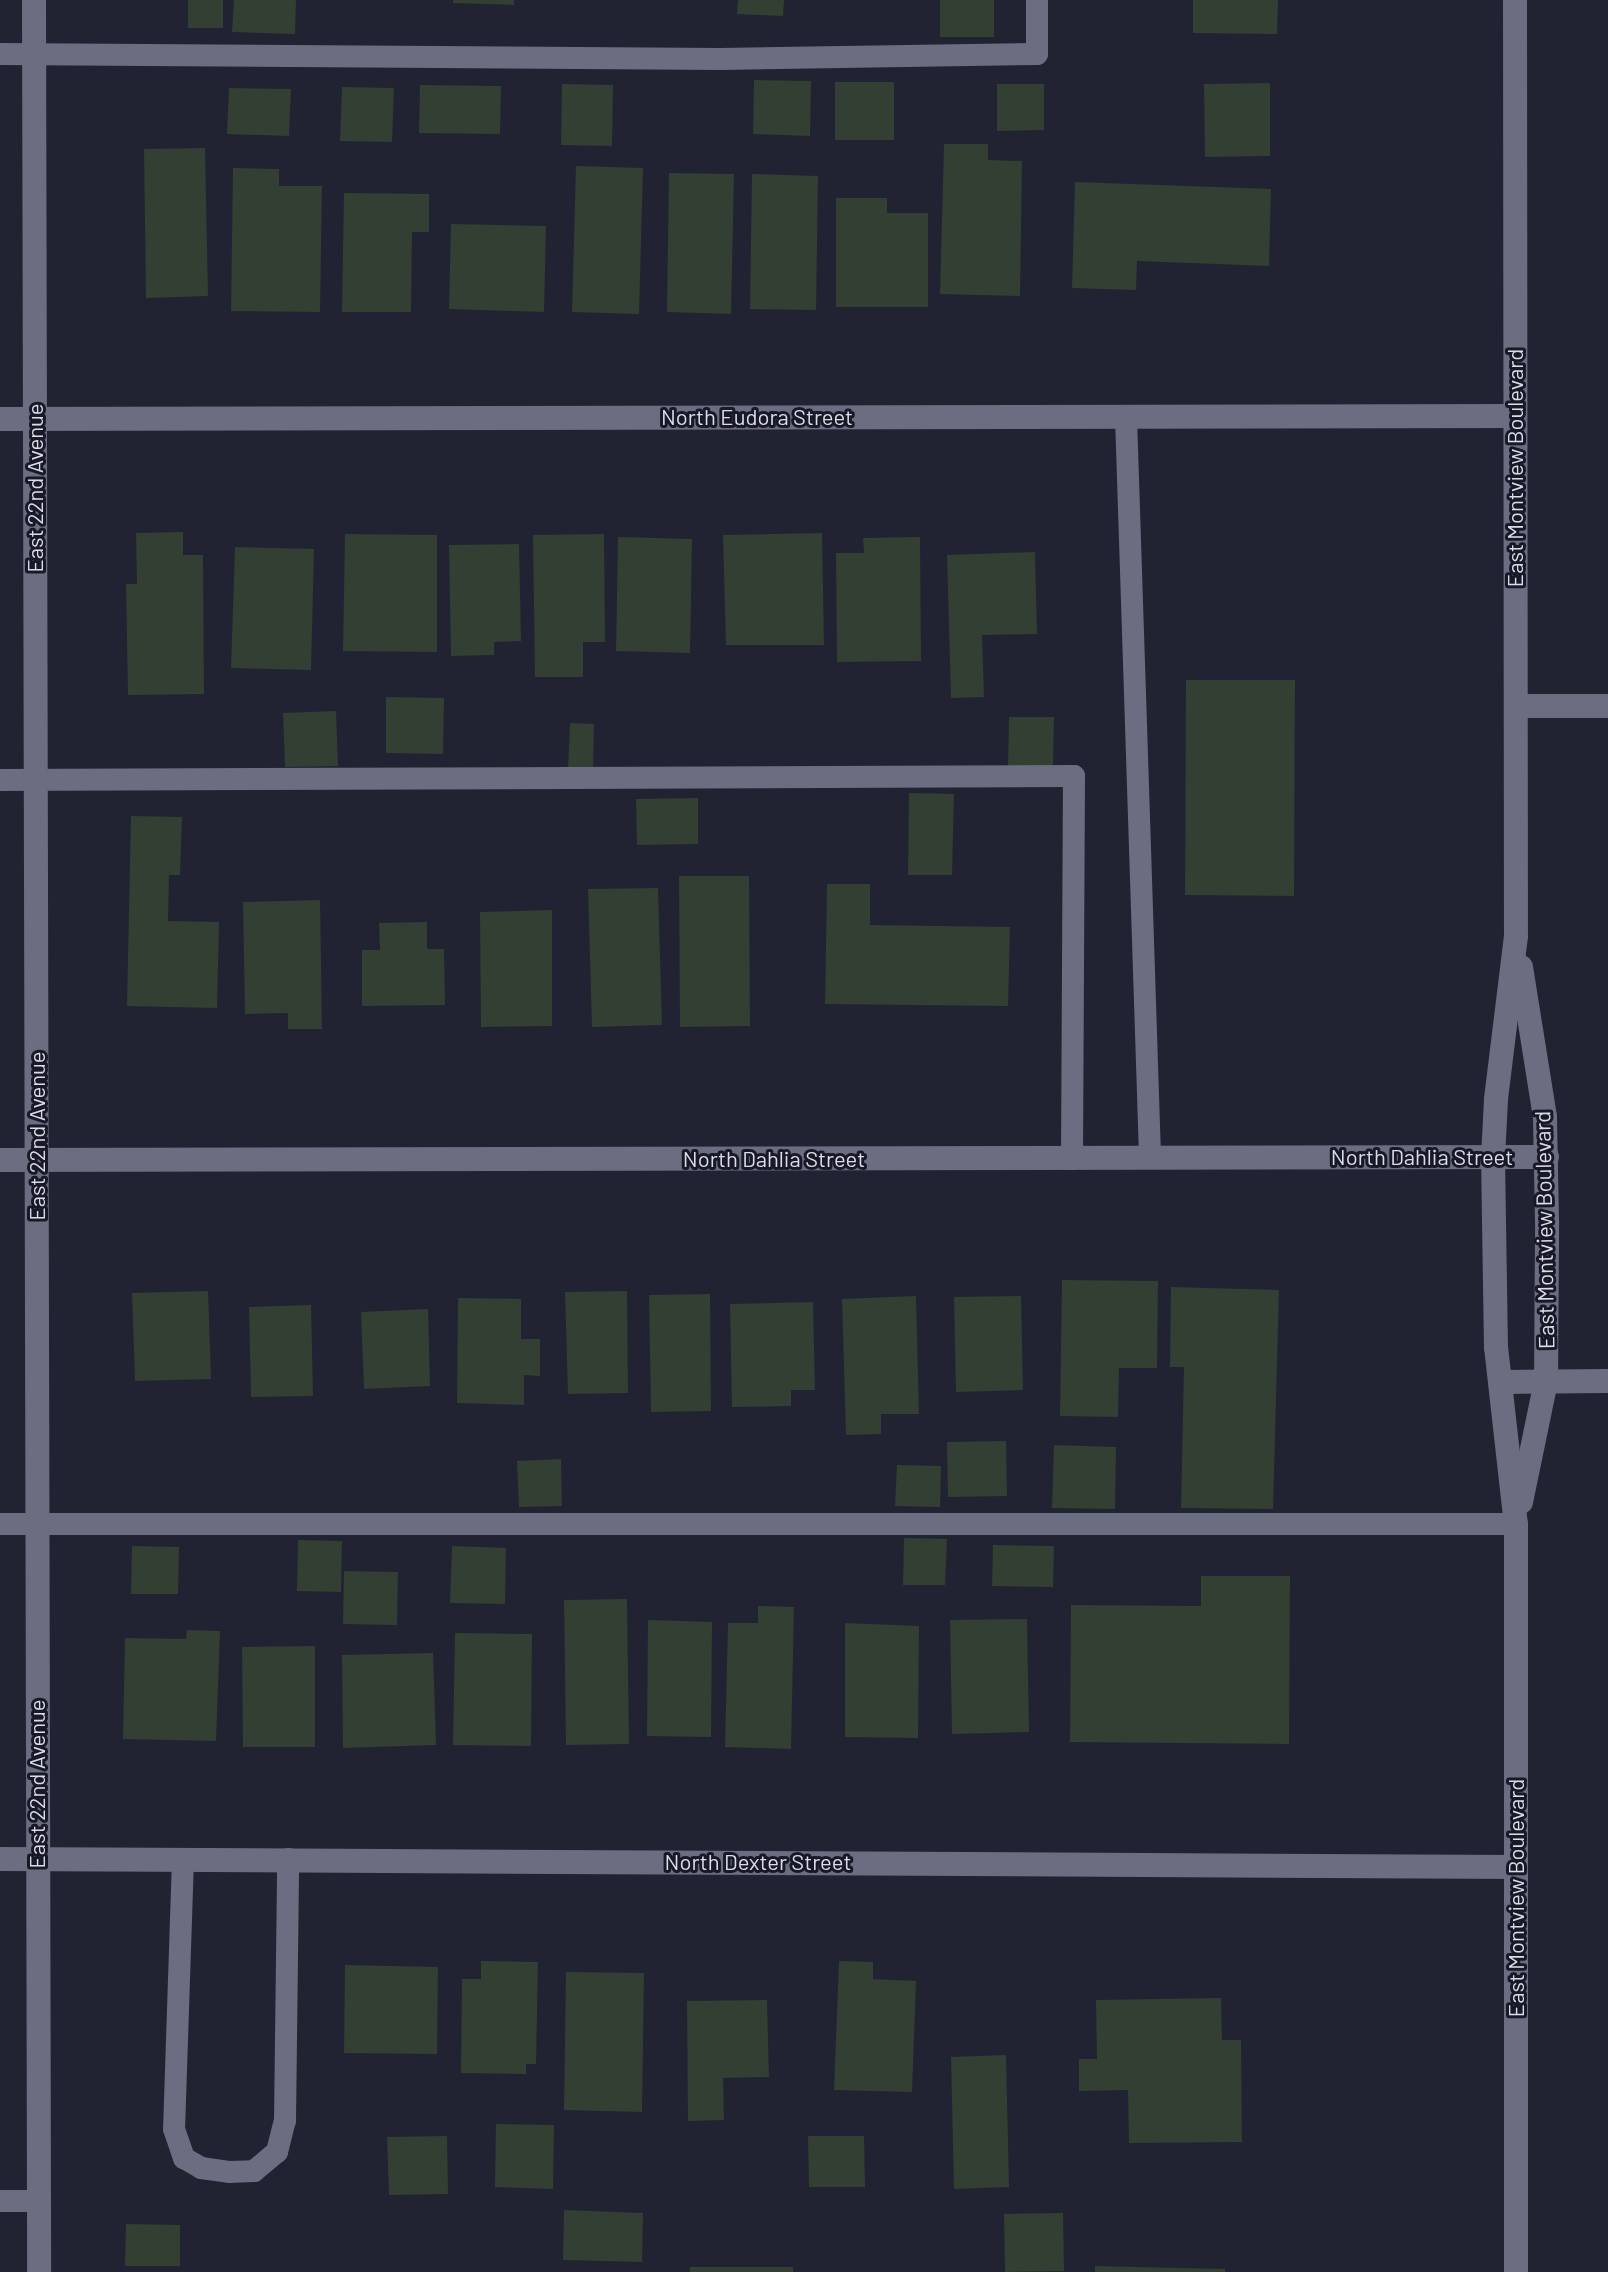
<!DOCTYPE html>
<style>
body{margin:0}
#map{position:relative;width:1608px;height:2272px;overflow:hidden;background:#212332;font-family:Barlow,sans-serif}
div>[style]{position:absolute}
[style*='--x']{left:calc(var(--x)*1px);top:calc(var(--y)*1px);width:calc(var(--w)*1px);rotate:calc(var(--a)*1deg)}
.building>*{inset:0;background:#323f32}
.lane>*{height:22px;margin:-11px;padding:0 11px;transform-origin:11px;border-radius:11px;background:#6b6d80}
.street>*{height:24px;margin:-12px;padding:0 12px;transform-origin:12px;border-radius:12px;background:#6b6d80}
.secondary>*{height:24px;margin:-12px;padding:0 12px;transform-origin:12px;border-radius:12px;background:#6b6d80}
span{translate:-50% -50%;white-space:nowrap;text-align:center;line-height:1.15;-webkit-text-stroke:6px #181928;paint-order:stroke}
.street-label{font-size:22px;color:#dbdce6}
</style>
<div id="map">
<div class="building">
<i style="clip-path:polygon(188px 0,223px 0,223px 28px,188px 28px)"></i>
<i style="clip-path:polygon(234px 0,296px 0,295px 34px,232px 32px)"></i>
<i style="clip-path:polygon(453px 0,514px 0,514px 5px,453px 3px)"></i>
<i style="clip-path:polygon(738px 0,784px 0,783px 16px,737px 14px)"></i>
<i style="clip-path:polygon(940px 0,994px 0,994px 37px,940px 37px)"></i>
<i style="clip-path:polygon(1193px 0,1278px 0,1277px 34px,1193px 33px)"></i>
<i style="clip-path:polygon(754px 80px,811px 81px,810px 136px,753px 134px)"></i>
<i style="clip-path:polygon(835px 82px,894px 82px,894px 140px,835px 140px)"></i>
<i style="clip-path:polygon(1270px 83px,1270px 156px,1205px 157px,1204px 84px)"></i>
<i style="clip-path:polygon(562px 84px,613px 85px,612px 146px,561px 145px)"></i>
<i style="clip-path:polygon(997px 84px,1044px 84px,1044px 130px,997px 131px)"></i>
<i style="clip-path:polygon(420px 85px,501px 86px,500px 134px,419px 133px)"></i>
<i style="clip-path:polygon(342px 87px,394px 88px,392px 142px,340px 141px)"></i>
<i style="clip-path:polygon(229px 88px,291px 89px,289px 136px,227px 134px)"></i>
<i style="clip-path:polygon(944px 144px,988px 144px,988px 160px,1022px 161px,1020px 296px,940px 294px)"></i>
<i style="clip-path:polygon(205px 148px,208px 296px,146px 298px,144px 149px)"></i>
<i style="clip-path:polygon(576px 166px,643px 168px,639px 314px,572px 312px)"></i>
<i style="clip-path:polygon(233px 168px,279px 169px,279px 186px,322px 186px,320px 312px,231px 311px)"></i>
<i style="clip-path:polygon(669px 173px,734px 174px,731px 314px,667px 312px)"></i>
<i style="clip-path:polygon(752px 174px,818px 176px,816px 310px,750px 309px)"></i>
<i style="clip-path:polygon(1075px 182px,1271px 189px,1269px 266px,1137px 261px,1136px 290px,1072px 288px)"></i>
<i style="clip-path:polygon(344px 193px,429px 194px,429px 232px,412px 232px,411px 312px,342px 312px)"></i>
<i style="clip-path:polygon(836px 198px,887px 198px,887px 213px,928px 213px,928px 307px,836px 307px)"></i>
<i style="clip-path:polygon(451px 224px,546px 226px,544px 312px,449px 309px)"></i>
<i style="clip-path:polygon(183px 532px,183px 555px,203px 555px,204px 694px,128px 695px,126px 584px,137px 584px,136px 533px)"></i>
<i style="clip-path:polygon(822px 533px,824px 645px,726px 645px,723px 535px)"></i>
<i style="clip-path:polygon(345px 534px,437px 535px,437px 652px,343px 651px)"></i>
<i style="clip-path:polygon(604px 534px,605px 642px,583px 642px,583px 677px,535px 677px,533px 535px)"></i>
<i style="clip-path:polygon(618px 537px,692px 539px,690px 653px,616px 651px)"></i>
<i style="clip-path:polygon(920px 537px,921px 661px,837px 662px,836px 553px,864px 553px,863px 538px)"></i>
<i style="clip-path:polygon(519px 544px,521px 641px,494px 642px,494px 655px,451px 656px,449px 545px)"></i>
<i style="clip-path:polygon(235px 547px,314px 549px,311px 670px,231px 668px)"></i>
<i style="clip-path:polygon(1035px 552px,1037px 634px,982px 635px,984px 697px,951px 698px,947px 555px)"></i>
<i style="clip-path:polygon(1186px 680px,1295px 680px,1294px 896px,1185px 895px)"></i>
<i style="clip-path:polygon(386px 697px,444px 698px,443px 754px,386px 753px)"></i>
<i style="clip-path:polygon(336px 711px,338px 766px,285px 767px,283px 713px)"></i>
<i style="clip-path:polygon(1009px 717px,1054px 717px,1053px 767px,1008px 767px)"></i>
<i style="clip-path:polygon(570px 723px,594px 724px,593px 771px,568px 770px)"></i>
<i style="clip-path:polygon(909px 793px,954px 794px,952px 875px,908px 875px)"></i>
<i style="clip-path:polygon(698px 798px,698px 844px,637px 845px,636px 799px)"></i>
<i style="clip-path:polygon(131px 816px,182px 817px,180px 875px,169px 875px,168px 921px,219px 922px,217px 1008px,127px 1006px)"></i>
<i style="clip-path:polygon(679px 876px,749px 876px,750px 1026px,680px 1027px)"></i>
<i style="clip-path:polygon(827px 884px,870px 884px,870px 925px,1010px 927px,1008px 1006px,825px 1004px)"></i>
<i style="clip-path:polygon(658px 888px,662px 1025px,592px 1027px,588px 889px)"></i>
<i style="clip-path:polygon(320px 900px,322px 1029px,288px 1029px,288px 1013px,245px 1014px,243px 902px)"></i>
<i style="clip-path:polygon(552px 910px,552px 1026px,481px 1027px,480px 912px)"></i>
<i style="clip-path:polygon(427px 922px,427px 949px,444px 949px,445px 1005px,362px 1006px,362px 950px,380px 950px,379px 923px)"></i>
<i style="clip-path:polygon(1062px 1280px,1158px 1281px,1157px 1368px,1119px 1368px,1118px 1417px,1060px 1416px)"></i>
<i style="clip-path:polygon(1171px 1287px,1279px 1290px,1273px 1509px,1181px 1508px,1184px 1367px,1170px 1367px)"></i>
<i style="clip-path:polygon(208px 1291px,211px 1379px,135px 1381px,132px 1293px)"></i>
<i style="clip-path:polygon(627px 1291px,628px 1393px,568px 1394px,565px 1292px)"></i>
<i style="clip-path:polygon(710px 1294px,711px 1411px,651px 1412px,649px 1295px)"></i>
<i style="clip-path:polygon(916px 1296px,919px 1414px,881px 1414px,881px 1434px,846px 1435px,842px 1299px)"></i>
<i style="clip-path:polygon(1021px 1296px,1023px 1390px,956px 1392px,954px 1297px)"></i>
<i style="clip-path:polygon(458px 1298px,521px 1299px,521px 1339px,540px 1339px,540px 1376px,524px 1375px,524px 1405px,457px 1403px)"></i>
<i style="clip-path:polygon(813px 1302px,815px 1390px,791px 1390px,791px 1406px,732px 1407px,730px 1304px)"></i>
<i style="clip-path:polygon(311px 1305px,313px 1396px,251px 1397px,249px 1307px)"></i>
<i style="clip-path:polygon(428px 1309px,430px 1386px,364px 1389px,361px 1312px)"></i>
<i style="clip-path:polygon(1006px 1441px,1007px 1496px,948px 1497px,947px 1442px)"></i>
<i style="clip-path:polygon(1054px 1445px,1116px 1447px,1115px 1509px,1052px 1508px)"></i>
<i style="clip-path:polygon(561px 1459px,562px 1506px,519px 1507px,517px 1461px)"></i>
<i style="clip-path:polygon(897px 1465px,941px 1466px,940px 1507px,895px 1506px)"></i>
<i style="clip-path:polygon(904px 1538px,947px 1539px,945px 1585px,903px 1585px)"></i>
<i style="clip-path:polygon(298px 1540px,342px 1541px,341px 1592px,297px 1591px)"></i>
<i style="clip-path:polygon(993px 1545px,1054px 1546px,1053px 1587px,992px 1586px)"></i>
<i style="clip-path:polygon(132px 1546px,179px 1547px,178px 1594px,131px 1594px)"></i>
<i style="clip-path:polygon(452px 1546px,506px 1548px,505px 1604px,450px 1603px)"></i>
<i style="clip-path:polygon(344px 1571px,398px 1572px,397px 1625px,343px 1624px)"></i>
<i style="clip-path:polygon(1201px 1576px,1290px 1576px,1289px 1744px,1070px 1742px,1071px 1605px,1201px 1606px)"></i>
<i style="clip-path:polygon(627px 1599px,629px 1744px,566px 1745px,564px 1600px)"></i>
<i style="clip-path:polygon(758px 1606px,794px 1607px,791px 1749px,725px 1747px,728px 1623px,758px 1623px)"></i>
<i style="clip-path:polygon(1027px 1619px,1029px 1732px,952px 1734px,950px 1620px)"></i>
<i style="clip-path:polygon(648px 1620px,712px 1622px,711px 1737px,647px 1736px)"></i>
<i style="clip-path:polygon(845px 1623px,919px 1626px,918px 1738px,845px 1737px)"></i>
<i style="clip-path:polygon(187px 1630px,220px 1631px,216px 1741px,123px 1739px,125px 1638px,186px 1639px)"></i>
<i style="clip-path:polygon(455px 1633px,532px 1634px,531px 1746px,453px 1745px)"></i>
<i style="clip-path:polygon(315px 1646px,315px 1747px,243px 1747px,242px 1647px)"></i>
<i style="clip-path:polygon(433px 1653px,436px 1745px,343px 1748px,342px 1655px)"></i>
<i style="clip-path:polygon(481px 1961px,538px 1962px,536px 2064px,526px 2064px,526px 2074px,461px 2073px,462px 1979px,481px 1979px)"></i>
<i style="clip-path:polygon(839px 1961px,873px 1962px,873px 1979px,916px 1981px,912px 2092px,834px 2090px)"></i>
<i style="clip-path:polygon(345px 1965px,438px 1967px,437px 2054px,344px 2053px)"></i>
<i style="clip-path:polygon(566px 1972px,644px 1973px,642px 2112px,564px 2110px)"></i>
<i style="clip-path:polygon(1221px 1998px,1222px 2040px,1241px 2040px,1242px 2142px,1129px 2143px,1128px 2090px,1079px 2091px,1079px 2059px,1097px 2059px,1096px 2000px)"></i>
<i style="clip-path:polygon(767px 2000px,769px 2077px,723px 2078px,724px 2120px,688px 2121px,687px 2001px)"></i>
<i style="clip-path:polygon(1006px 2055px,1009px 2187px,954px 2189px,951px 2057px)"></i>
<i style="clip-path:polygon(496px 2124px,554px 2125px,553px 2189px,495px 2187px)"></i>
<i style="clip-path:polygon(447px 2136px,448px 2194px,389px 2195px,387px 2137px)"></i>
<i style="clip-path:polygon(808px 2136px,864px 2136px,865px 2187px,809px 2187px)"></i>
<i style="clip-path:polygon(564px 2210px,643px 2213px,642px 2262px,563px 2260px)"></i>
<i style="clip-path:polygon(1063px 2213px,1064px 2271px,1005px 2272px,1004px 2214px)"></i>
<i style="clip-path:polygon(126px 2224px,180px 2225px,180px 2266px,125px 2266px)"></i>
<i style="clip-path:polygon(1095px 2266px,1225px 2269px,1225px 2272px,1095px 2272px)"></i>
<i style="clip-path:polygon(690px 2267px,793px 2267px,793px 2272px,690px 2272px)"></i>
</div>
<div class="lane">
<i style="--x:0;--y:54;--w:721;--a:0.4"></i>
<i style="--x:721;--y:59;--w:316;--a:-0.9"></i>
<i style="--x:1037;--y:54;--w:54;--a:-90"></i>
<i style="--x:1126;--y:417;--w:741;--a:88.14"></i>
<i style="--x:0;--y:780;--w:1074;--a:-0.21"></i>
<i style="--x:1074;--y:776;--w:383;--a:90.3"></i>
<i style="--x:0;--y:1524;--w:1516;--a:0"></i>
<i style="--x:183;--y:1859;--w:270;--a:91.9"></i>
<i style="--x:174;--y:2129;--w:31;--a:71"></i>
<i style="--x:184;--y:2158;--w:20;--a:30"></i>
<i style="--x:201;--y:2168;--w:28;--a:8"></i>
<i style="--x:229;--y:2172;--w:25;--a:-2"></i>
<i style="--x:254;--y:2171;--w:30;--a:-40"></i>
<i style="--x:277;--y:2152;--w:32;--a:-76"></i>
<i style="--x:285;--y:2121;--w:262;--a:-89.3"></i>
<i style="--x:0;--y:2201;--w:39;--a:0"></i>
</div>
<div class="street">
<i style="--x:34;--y:0;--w:2272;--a:89.87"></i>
<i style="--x:0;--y:419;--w:1515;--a:-0.11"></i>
<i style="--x:1516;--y:706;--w:92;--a:0"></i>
<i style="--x:0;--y:1160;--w:1547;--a:-0.11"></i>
<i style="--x:1500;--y:1382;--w:108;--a:-0.5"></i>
<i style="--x:0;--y:1859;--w:1516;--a:0.3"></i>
</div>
<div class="secondary">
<i style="--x:1515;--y:0;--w:936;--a:89.94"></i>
<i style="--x:1516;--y:936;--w:165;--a:97"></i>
<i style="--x:1496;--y:1100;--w:57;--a:93"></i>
<i style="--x:1493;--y:1157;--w:190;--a:89.1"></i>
<i style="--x:1496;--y:1347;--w:178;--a:83.6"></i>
<i style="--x:1516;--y:1524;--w:748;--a:90"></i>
<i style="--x:1521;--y:1502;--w:124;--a:-78.3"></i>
<i style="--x:1546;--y:1381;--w:159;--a:-89.6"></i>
<i style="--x:1547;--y:1222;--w:105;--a:-91.1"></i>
<i style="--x:1545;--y:1117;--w:152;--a:-99.1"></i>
</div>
<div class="street-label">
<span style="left:757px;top:417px">North Eudora Street</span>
<span style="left:1515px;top:468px;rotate:-90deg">East Montview Boulevard</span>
<span style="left:35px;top:488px;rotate:-90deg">East 22nd Avenue</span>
<span style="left:37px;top:1136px;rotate:-90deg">East 22nd Avenue</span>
<span style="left:1422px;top:1157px">North Dahlia Street</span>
<span style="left:774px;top:1159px">North Dahlia Street</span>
<span style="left:1544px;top:1230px;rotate:-91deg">East Montview Boulevard</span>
<span style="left:37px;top:1784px;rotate:-90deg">East 22nd Avenue</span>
<span style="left:758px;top:1862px">North Dexter Street</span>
<span style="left:1516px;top:1898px;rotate:-90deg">East Montview Boulevard</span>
</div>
</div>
